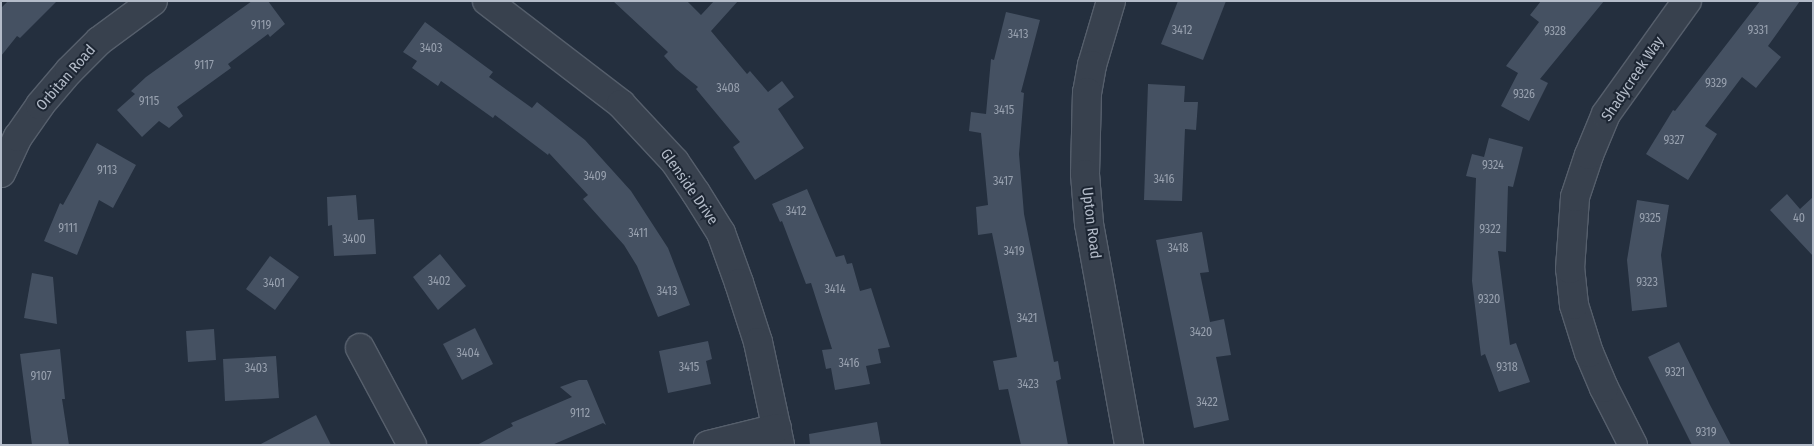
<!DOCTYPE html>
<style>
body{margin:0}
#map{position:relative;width:1814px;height:446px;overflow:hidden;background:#242f3e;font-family:"Fira Sans Condensed",sans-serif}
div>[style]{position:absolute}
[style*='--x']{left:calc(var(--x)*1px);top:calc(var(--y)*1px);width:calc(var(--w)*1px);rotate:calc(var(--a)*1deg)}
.building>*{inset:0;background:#455162}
.roads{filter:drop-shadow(1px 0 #565f6c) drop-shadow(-1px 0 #565f6c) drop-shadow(0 1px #565f6c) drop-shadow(0 -1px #565f6c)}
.minor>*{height:28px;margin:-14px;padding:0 14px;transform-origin:14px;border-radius:14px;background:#38414e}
span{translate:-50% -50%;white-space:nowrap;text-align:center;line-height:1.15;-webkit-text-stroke:4px #1d2633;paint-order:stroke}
.number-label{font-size:12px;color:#98a1af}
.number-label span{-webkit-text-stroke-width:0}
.street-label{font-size:15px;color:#b4bcc9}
.frame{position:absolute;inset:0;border:2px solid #b4bcc9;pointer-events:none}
</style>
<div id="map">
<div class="building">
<i style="clip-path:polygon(8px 1px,57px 1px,20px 38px,17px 36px,1px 56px,1px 8px)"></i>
<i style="clip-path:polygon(252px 1px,268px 1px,285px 24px,270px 37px,268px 34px,228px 64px,231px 68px,177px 107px,183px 116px,169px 128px,159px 121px,142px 137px,117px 110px,135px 94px,131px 91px,146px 77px)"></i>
<i style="clip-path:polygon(613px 1px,687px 1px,701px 15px,714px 1px,738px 1px,711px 31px,747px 74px,750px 71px,768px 92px,782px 81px,794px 97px,778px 109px,804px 148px,755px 180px,733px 147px,740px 142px,696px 89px,698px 87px,676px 69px,664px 56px,668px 52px)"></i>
<i style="clip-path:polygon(1178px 1px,1226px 1px,1203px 60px,1161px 44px)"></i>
<i style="clip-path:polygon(1541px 1px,1604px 1px,1540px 79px,1548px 83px,1529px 121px,1501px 106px,1518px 73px,1506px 66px,1539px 22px,1530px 15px)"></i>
<i style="clip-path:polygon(1760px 1px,1800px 1px,1768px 46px,1781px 57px,1756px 88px,1742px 77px,1705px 126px,1717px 134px,1688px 180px,1646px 154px,1673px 110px,1675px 111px)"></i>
<i style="clip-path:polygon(1006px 12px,1040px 20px,1021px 92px,1024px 93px,1019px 154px,1024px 214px,1035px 269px,1054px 362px,1058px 361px,1061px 379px,1056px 381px,1068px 445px,1021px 445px,1008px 389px,999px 390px,993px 361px,1017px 357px,992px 233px,978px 235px,976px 207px,988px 205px,981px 133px,969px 131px,971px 112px,986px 114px,991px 59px,994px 60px)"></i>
<i style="clip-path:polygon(425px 22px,493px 72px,489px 77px,532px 108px,537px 102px,585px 140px,631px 191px,668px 248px,690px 305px,658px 317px,637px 266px,624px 245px,583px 199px,588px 195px,549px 153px,548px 155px,495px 115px,493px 118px,441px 81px,438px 86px,412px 68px,417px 61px,403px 52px)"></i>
<i style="clip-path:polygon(1148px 84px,1185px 86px,1184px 102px,1198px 102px,1196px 130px,1185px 129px,1182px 201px,1144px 200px)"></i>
<i style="clip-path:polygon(1489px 138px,1523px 147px,1513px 187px,1508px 186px,1506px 252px,1498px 251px,1510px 345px,1516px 343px,1530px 382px,1499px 392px,1485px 354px,1481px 356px,1472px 281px,1476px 178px,1466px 176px,1472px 154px,1484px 157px)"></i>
<i style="clip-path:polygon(97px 143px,136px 165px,113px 208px,99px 200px,77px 255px,44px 241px,60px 203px,63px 205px)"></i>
<i style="clip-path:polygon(807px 189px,836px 257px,844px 255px,847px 264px,852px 263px,860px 291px,871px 288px,890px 347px,878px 349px,881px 363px,866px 366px,870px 384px,835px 390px,831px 368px,826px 369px,822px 350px,832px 349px,811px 283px,806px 284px,782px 221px,780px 222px,772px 204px)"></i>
<i style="clip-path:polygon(1787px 194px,1800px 209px,1813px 197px,1813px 256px,1770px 210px)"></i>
<i style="clip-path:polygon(356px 195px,358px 220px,374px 219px,376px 254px,334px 256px,332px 225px,328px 226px,327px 197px)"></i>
<i style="clip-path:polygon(1637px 200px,1669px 205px,1661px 255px,1667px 307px,1632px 311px,1627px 260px)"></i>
<i style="clip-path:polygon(1202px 232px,1209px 272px,1200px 273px,1210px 322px,1224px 319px,1231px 355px,1216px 357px,1229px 420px,1194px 428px,1156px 240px)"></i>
<i style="clip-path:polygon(440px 254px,466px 286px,438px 310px,413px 277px)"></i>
<i style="clip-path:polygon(270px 256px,299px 277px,275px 310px,246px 289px)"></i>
<i style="clip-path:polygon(32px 273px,53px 277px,57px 324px,24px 318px)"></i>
<i style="clip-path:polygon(475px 328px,493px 364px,462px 380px,443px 344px)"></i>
<i style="clip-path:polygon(214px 329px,216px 360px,188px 362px,186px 331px)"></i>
<i style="clip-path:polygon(708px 341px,712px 359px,706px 361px,711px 384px,668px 393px,659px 351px)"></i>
<i style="clip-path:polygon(1679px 342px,1710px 405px,1731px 445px,1692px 445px,1648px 357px)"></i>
<i style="clip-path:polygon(60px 349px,65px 399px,62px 399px,69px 445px,32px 445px,20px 354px)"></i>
<i style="clip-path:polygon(276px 356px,279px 398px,225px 401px,223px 359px)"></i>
<i style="clip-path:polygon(579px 380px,587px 380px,606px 425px,603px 423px,552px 445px,477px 445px,513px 426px,511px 423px,572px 397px,560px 387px)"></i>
<i style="clip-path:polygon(316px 415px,331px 445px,259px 445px)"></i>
<i style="clip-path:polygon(877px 422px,881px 445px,810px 445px,809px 434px)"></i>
</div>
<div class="roads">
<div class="minor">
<i style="--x:487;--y:1;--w:169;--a:37.5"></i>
<i style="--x:621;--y:104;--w:79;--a:47"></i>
<i style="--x:675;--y:162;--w:37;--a:56"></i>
<i style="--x:696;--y:193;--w:47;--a:58"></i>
<i style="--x:721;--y:233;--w:53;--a:70.2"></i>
<i style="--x:739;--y:283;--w:62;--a:72.1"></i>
<i style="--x:758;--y:342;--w:105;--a:77.9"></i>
<i style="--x:1111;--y:1;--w:67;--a:106.5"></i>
<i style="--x:1092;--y:65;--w:27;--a:100"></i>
<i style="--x:1087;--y:92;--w:82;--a:91.4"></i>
<i style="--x:1085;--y:174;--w:50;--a:85.4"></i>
<i style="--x:1089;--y:224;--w:225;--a:79.7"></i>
<i style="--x:1;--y:173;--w:40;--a:-65"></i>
<i style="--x:18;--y:137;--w:39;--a:-55"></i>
<i style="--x:40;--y:105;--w:45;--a:-49.5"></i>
<i style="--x:69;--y:71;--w:42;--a:-45"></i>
<i style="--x:99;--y:41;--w:67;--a:-36.5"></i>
<i style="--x:360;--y:348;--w:110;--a:61.8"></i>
<i style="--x:708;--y:445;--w:71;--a:-13.8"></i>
<i style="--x:1633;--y:445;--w:64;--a:-117"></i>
<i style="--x:1604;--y:388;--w:38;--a:-113"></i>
<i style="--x:1589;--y:353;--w:50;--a:-107.4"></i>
<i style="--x:1574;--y:305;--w:36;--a:-96"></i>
<i style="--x:1570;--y:269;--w:72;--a:-86"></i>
<i style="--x:1575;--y:197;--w:44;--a:-71.6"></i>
<i style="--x:1589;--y:155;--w:44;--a:-67.5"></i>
<i style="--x:1606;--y:114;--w:139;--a:-54.4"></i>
</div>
</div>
<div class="number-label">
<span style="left:261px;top:26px">9119</span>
<span style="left:1182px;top:31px">3412</span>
<span style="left:1758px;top:31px">9331</span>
<span style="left:1555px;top:32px">9328</span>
<span style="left:1018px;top:35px">3413</span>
<span style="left:431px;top:49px">3403</span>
<span style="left:204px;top:66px">9117</span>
<span style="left:1716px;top:84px">9329</span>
<span style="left:728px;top:89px">3408</span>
<span style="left:1524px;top:95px">9326</span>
<span style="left:149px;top:102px">9115</span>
<span style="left:1004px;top:111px">3415</span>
<span style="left:1674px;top:141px">9327</span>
<span style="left:1493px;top:166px">9324</span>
<span style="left:107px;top:171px">9113</span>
<span style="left:595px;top:177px">3409</span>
<span style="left:1164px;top:180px">3416</span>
<span style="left:1003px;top:182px">3417</span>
<span style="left:796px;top:212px">3412</span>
<span style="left:1650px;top:219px">9325</span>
<span style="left:1799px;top:219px">40</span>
<span style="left:68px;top:229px">9111</span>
<span style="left:1490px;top:230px">9322</span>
<span style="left:638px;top:234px">3411</span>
<span style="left:354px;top:240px">3400</span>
<span style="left:1178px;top:249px">3418</span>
<span style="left:1014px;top:252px">3419</span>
<span style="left:439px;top:282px">3402</span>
<span style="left:1647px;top:283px">9323</span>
<span style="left:274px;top:284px">3401</span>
<span style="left:835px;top:290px">3414</span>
<span style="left:667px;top:292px">3413</span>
<span style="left:1489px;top:300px">9320</span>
<span style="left:1027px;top:319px">3421</span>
<span style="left:1201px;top:333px">3420</span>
<span style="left:468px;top:354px">3404</span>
<span style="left:849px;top:364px">3416</span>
<span style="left:689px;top:368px">3415</span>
<span style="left:1507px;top:368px">9318</span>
<span style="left:256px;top:369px">3403</span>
<span style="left:1675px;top:373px">9321</span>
<span style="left:41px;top:377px">9107</span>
<span style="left:1028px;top:385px">3423</span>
<span style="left:1207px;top:403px">3422</span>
<span style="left:580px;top:414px">9112</span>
<span style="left:1706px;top:433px">9319</span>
</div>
<div class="street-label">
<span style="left:66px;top:78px;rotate:-49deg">Orbitan Road</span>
<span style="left:1633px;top:79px;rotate:-56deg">Shadycreek Way</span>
<span style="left:689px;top:187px;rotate:55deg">Glenside Drive</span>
<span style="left:1091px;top:223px;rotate:83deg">Upton Road</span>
</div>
<div class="frame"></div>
</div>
